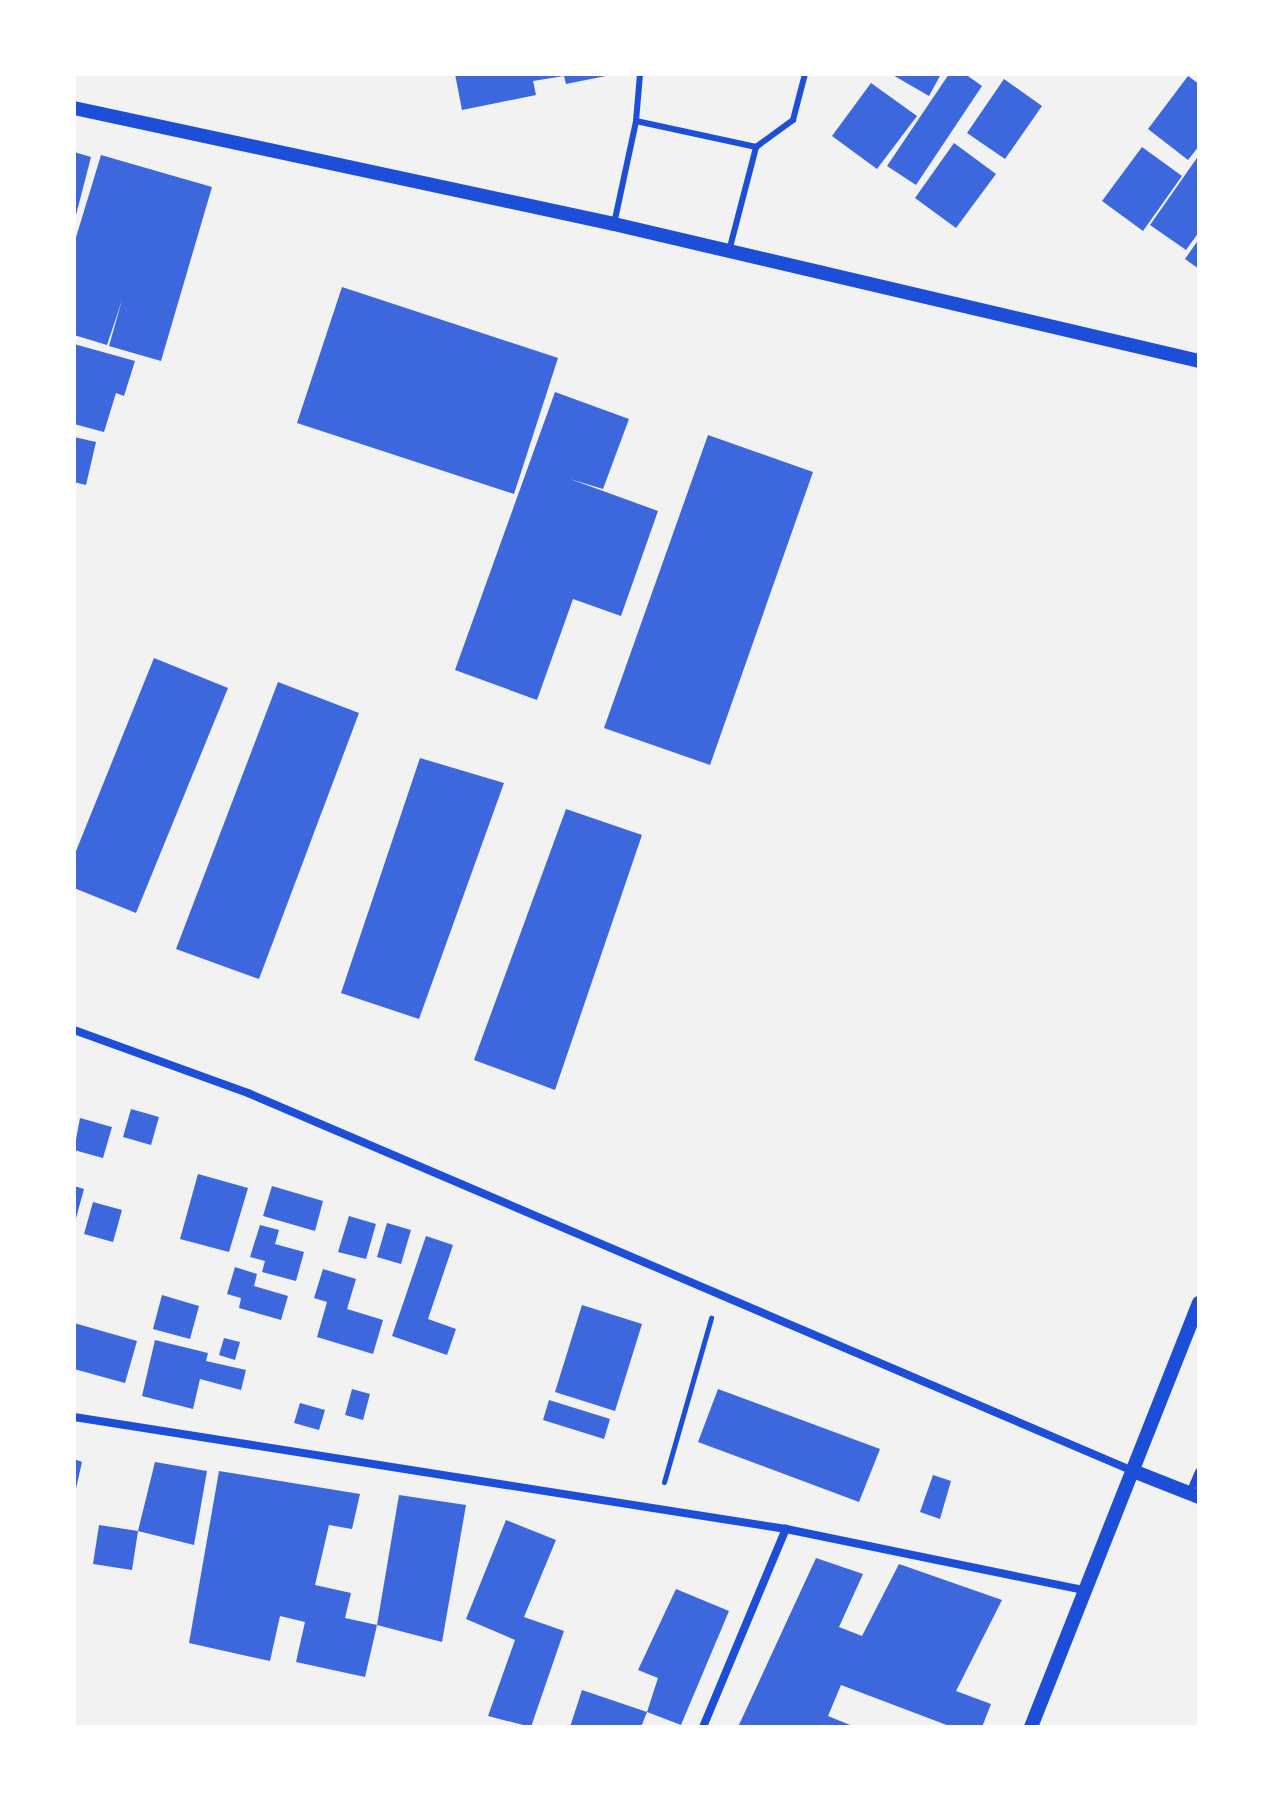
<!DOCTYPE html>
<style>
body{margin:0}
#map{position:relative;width:1273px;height:1801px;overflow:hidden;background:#f2f2f2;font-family:Roboto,sans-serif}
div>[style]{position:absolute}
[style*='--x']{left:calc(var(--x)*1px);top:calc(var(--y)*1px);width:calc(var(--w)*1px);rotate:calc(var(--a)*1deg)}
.building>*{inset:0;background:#3d67dc}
.path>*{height:5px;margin:-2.5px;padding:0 2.5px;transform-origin:2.5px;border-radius:2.5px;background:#1d4ed8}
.service>*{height:6px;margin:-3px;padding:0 3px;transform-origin:3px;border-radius:3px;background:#1d4ed8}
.minor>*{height:8px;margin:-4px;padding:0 4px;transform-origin:4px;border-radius:4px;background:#1d4ed8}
.tertiary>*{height:14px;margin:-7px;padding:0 7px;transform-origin:7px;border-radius:7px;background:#1d4ed8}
span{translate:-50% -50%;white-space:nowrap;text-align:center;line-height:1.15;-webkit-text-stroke:7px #fff;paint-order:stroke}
.frame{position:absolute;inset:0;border:76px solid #fff;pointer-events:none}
</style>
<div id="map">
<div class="building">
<i style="clip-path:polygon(455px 74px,611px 74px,611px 75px,566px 84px,564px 76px,533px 81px,536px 95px,462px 110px)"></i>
<i style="clip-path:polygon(891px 74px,941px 74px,929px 96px)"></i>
<i style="clip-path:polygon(949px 74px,965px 74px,982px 86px,916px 185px,887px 166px)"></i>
<i style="clip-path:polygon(1188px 76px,1199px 84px,1199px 146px,1188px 160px,1148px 129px)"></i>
<i style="clip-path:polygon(1004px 79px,1042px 106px,1005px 159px,967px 133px)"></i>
<i style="clip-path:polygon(871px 83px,917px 116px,877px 169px,832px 136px)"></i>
<i style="clip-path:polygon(954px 143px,996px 174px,956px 228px,915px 198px)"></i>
<i style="clip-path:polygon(1142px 147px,1182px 176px,1143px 231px,1102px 201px)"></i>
<i style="clip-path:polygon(74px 152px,91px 157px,75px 219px,74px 218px)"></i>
<i style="clip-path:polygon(101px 155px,212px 187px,161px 361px,109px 346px,122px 300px,107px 345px,74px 335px,74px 244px)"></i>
<i style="clip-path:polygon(1199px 155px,1199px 232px,1186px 250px,1150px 225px)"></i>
<i style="clip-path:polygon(1199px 239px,1199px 269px,1185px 259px)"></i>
<i style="clip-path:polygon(342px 287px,558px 358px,514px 494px,297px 423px)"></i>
<i style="clip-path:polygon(74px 344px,135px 361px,124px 396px,116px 393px,104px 432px,74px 424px)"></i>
<i style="clip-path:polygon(555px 392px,629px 419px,603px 489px,570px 479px,658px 511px,621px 616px,573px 599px,537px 700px,455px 670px)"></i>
<i style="clip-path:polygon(708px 435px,813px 472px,710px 765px,604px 728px)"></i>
<i style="clip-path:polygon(74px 437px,96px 442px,86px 485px,74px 482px)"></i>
<i style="clip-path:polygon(154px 658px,228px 688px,136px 913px,74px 888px,74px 856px)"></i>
<i style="clip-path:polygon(278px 682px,359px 713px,259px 979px,176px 949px)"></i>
<i style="clip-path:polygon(420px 758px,504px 783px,419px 1019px,341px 993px)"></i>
<i style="clip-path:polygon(566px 809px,642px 835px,555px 1090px,474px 1060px)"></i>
<i style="clip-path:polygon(131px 1109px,159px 1117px,151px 1145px,123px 1137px)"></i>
<i style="clip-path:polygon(80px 1118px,112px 1127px,103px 1158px,74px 1150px)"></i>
<i style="clip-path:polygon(198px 1174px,248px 1188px,229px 1252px,180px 1239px)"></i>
<i style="clip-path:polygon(74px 1186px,84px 1189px,75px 1222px,74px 1222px)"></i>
<i style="clip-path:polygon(272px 1186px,323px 1201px,315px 1231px,263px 1216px)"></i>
<i style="clip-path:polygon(93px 1202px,122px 1210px,113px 1242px,84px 1234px)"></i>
<i style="clip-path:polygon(349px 1216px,376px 1224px,366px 1259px,338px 1252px)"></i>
<i style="clip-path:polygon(387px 1223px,411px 1230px,401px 1264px,377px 1257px)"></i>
<i style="clip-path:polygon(260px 1225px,279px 1230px,275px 1244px,304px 1252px,296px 1281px,262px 1272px,265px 1261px,250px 1257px)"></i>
<i style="clip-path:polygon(426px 1236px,453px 1245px,428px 1319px,456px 1329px,447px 1355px,392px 1336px)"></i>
<i style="clip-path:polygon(235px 1267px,257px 1274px,254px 1286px,288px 1296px,281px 1320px,239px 1308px,241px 1298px,227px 1294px)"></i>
<i style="clip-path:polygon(323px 1269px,356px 1279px,347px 1309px,383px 1320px,373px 1354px,317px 1337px,327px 1302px,314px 1298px)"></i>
<i style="clip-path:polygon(162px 1295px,199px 1306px,190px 1339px,153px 1329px)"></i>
<i style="clip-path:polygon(582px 1305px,642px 1324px,615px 1411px,555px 1392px)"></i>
<i style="clip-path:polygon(74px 1323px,137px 1341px,125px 1383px,74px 1369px)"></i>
<i style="clip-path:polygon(224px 1338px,240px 1342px,235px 1360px,219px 1355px)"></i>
<i style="clip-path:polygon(155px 1340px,208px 1353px,206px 1361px,246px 1370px,241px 1390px,200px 1379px,193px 1409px,142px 1396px)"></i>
<i style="clip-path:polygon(352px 1389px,370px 1394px,363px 1420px,345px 1415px)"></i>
<i style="clip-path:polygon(718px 1389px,880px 1449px,859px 1502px,698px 1442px)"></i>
<i style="clip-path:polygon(549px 1400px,610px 1419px,604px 1439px,543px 1420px)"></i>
<i style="clip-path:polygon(300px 1403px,325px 1410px,319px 1430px,294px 1423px)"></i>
<i style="clip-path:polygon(74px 1459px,82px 1462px,75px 1493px,74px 1493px)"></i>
<i style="clip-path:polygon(155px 1462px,207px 1471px,194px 1545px,138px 1531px)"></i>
<i style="clip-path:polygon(219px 1471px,360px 1494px,352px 1529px,329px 1525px,315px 1585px,351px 1593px,345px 1618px,377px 1625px,365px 1677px,296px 1662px,305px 1622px,280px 1616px,270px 1661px,189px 1643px)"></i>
<i style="clip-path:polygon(933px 1475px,951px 1481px,940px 1519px,920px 1512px)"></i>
<i style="clip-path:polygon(399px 1495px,466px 1505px,442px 1642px,377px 1625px)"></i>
<i style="clip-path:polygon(506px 1520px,556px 1540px,524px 1617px,564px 1631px,531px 1727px,488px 1716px,515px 1640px,466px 1619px)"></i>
<i style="clip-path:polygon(99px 1525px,138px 1531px,132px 1570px,93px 1564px)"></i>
<i style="clip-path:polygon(816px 1558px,863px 1574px,839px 1627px,862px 1636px,899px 1564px,1002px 1600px,956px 1691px,991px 1704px,982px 1727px,952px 1727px,841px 1685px,828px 1716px,855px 1727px,738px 1727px)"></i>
<i style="clip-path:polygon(676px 1589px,729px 1611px,681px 1725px,647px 1712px,658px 1678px,638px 1670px)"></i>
<i style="clip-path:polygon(582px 1690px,647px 1712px,641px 1727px,570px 1727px)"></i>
</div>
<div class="path">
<i style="--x:664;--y:1482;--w:171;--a:-74"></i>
</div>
<div class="service">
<i style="--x:636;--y:121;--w:123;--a:12.2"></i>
<i style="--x:614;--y:224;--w:105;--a:-77.9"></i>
<i style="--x:636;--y:121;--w:47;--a:-85.1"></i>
<i style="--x:729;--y:251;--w:107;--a:-75.4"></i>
<i style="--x:756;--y:147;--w:46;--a:-36.1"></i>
<i style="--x:793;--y:120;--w:48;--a:-75.4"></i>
</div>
<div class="minor">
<i style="--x:74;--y:1030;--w:185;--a:19.9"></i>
<i style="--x:248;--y:1093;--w:962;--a:23.13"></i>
<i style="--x:74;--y:1417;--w:721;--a:8.94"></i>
<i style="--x:786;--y:1529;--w:303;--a:11.6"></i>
<i style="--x:1190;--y:1493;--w:23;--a:-67"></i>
<i style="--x:703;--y:1727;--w:215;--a:-67.3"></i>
</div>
<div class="tertiary">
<i style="--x:74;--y:108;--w:552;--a:12.12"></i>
<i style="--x:614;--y:224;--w:601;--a:13.18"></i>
<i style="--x:1133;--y:1471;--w:71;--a:21.5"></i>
<i style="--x:1031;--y:1727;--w:456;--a:-68.4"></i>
</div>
<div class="frame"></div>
</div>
